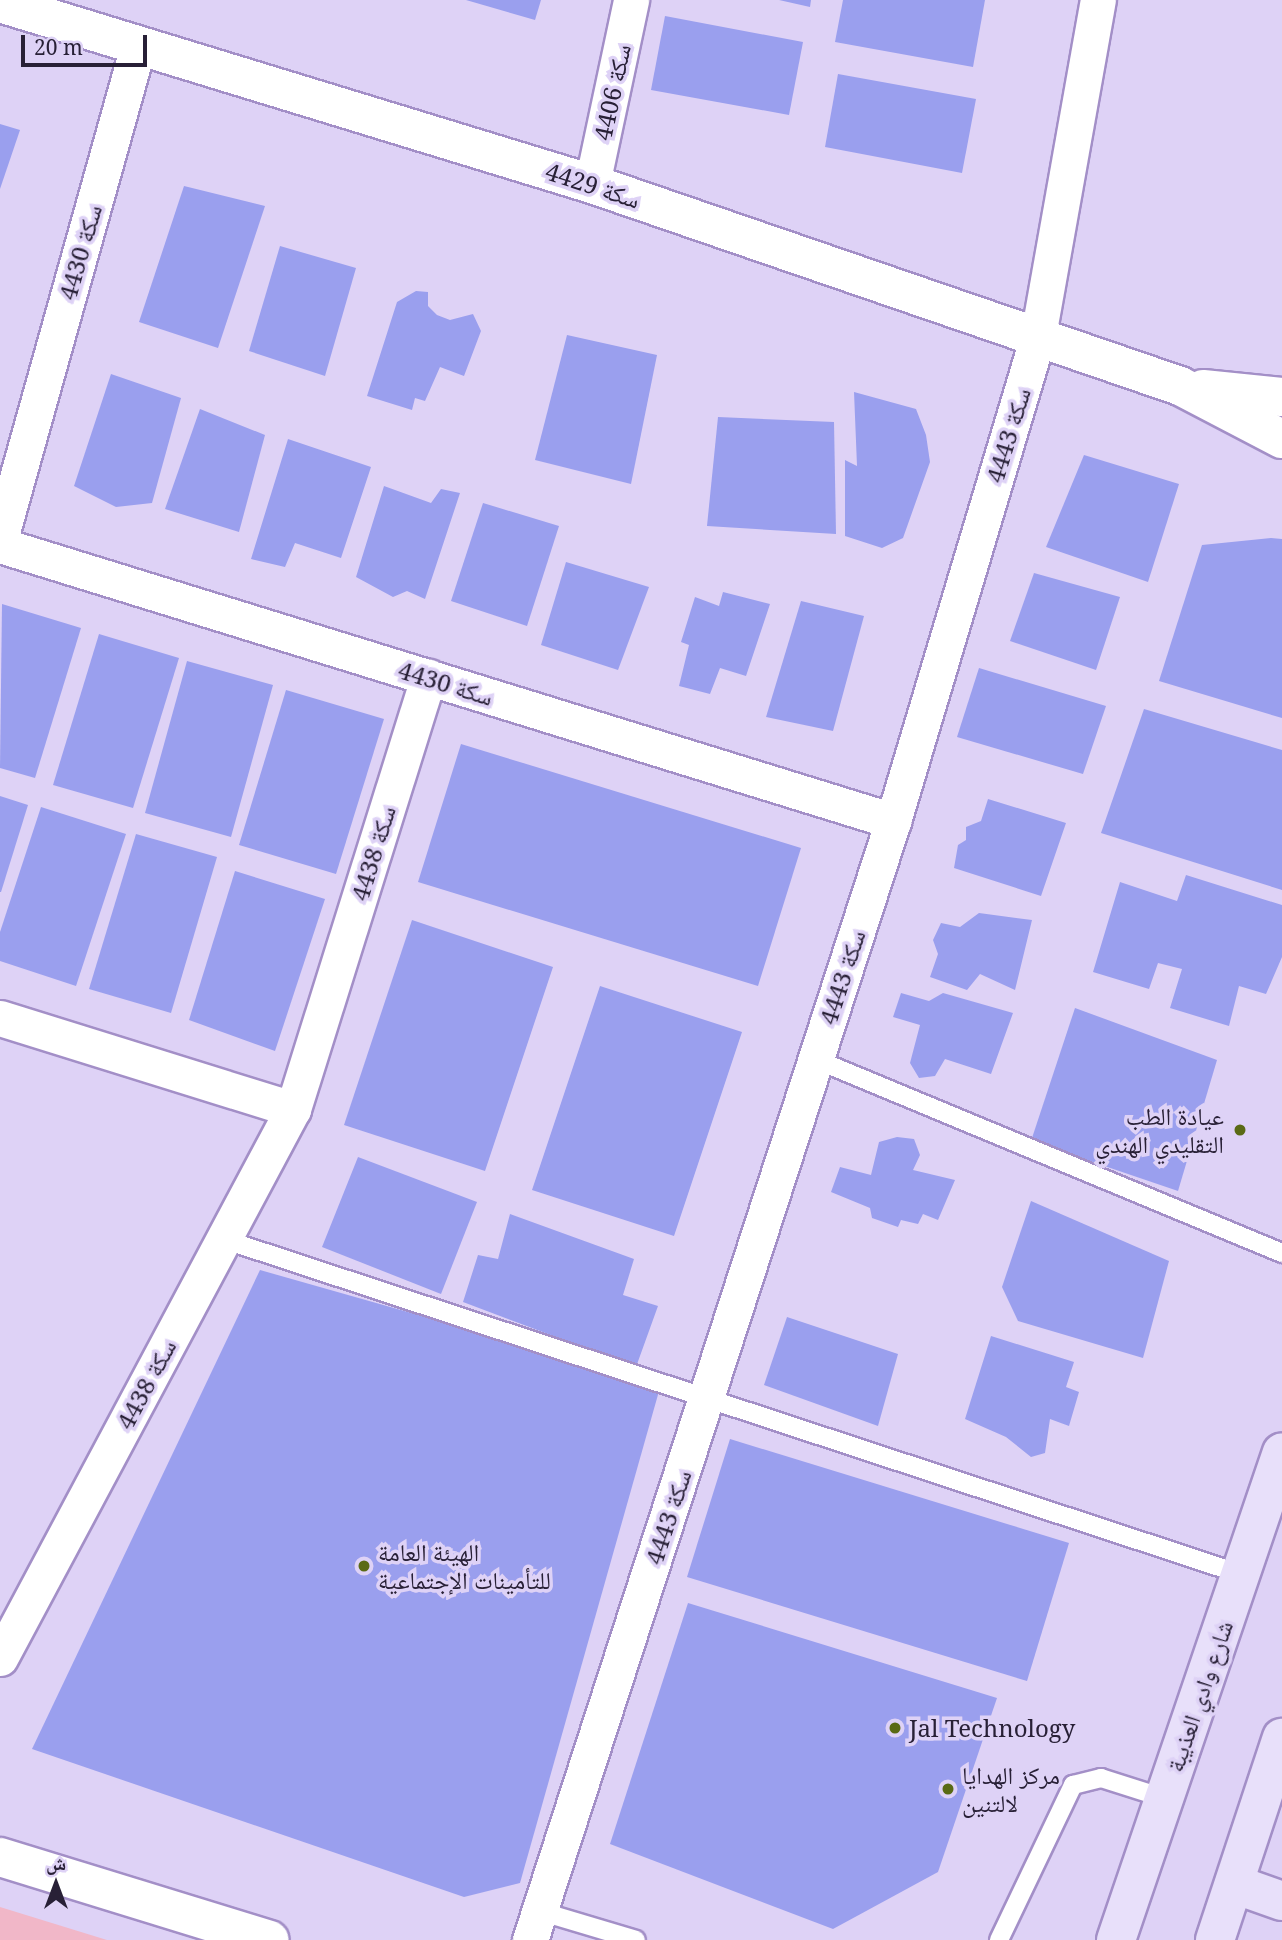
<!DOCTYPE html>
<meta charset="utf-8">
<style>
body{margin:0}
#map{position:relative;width:1282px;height:1940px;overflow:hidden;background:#ded2f6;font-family:"Noto Serif","Noto Naskh Arabic",serif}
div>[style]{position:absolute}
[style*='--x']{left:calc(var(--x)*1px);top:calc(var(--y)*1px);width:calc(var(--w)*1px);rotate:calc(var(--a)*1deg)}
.green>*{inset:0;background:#f1b7c8}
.building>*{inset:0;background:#9a9fee}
.roads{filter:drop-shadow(2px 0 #a38fc7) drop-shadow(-2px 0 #a38fc7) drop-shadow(0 2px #a38fc7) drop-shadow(0 -2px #a38fc7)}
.service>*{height:18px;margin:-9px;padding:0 9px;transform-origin:9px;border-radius:9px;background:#fff}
.minor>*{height:35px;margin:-17.5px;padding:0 17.5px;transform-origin:17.5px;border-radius:17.5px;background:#fff}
.tertiary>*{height:38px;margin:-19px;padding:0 19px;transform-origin:19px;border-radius:19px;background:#fff}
.primary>*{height:38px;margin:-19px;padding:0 19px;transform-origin:19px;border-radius:19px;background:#e8e0fa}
.dots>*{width:19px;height:19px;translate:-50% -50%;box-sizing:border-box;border:4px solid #ded2f6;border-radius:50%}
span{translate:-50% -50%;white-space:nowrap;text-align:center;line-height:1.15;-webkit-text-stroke:7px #ded2f6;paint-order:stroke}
.street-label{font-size:24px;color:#282036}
.poi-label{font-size:24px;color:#282036}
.right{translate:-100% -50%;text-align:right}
.left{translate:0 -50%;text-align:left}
.north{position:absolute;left:21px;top:1849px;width:70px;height:70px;-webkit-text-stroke:5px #ded2f6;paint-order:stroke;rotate:0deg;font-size:19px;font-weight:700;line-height:28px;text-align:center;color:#282036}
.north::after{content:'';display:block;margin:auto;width:24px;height:32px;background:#282036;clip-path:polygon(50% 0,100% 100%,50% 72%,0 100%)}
.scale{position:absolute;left:21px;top:35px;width:126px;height:32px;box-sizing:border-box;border:4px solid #282036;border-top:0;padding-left:9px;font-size:21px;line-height:24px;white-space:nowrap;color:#282036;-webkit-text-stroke:5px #ded2f6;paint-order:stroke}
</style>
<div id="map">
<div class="green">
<i style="clip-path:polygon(0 1907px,107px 1940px,0 1940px)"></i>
</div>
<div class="building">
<i style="clip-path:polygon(466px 0,541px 0,535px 20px)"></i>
<i style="clip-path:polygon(779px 0,811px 0,810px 7px)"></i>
<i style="clip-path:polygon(843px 0,985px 0,973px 67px,835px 42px)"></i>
<i style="clip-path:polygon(665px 16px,803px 42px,789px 115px,651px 90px)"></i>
<i style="clip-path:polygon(838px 74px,976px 99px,962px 173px,825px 147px)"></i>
<i style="clip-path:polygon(0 124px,20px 130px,0 189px)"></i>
<i style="clip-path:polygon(184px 186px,265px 206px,218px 348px,139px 322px)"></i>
<i style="clip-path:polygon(280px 246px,356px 268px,325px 376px,249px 351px)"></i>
<i style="clip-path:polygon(416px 291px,428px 292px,428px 306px,437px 315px,450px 320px,473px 314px,481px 331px,464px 376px,440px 367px,425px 401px,415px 398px,412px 410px,367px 396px,397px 302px)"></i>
<i style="clip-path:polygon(567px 335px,657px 355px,631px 484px,535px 460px)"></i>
<i style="clip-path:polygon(111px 374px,181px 398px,152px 503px,116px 507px,74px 486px)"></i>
<i style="clip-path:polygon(854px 392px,916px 409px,926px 435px,930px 462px,903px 538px,882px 548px,845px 536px,845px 460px,857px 466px)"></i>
<i style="clip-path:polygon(200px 409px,265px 435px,239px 532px,165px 509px)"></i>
<i style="clip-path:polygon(718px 417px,834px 422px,836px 534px,707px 526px)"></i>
<i style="clip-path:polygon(288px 439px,371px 467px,341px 558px,295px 543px,285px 567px,251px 559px)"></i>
<i style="clip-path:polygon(1084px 455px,1179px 484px,1148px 582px,1046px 547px)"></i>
<i style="clip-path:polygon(384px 486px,431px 503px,441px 489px,460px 493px,425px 599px,407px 591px,393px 597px,356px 577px)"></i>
<i style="clip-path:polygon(483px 503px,559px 526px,527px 626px,451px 601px)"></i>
<i style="clip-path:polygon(1271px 538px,1282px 539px,1282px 718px,1159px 681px,1202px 545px)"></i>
<i style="clip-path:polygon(566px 562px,649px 587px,618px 670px,541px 645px)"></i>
<i style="clip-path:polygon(1034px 573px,1120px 597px,1096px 670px,1010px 641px)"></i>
<i style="clip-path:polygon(723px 592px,770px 604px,746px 676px,720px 668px,710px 694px,679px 686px,689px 645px,681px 642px,695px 597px,719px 606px)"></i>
<i style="clip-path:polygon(801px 601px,864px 616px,833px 731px,766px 717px)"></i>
<i style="clip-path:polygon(2px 604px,81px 628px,35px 778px,0 768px)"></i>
<i style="clip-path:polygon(99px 634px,179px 658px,133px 808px,53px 785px)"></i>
<i style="clip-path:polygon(187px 661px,273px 685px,231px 837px,145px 813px)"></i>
<i style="clip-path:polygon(979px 668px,1106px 706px,1083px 774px,957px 737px)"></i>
<i style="clip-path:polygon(286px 690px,384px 719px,336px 874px,239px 845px)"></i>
<i style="clip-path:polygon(1144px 709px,1282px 750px,1282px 890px,1101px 833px)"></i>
<i style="clip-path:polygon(461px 744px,801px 848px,758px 986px,418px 882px)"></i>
<i style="clip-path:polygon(0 796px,28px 805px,1px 892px,0 892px)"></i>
<i style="clip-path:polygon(988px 799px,1066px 823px,1041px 896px,954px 868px,958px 845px,966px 840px,966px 827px,981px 821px)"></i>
<i style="clip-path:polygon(41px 807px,126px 834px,76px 986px,0 961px,0 932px)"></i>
<i style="clip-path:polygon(136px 834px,217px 857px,171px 1013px,89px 989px)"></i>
<i style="clip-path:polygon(235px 871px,325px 899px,275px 1051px,189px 1020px)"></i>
<i style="clip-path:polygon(1186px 875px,1282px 905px,1282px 957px,1266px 994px,1239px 986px,1229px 1026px,1170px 1008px,1182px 969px,1158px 963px,1149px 989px,1093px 972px,1120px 882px,1177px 901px)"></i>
<i style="clip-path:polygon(979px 913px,1032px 920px,1015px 990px,980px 974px,967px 990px,930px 977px,938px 954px,933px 940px,941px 923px,960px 927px)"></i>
<i style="clip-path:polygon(412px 920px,553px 967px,485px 1171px,344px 1125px)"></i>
<i style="clip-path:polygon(600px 986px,742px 1032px,674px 1236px,532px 1190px)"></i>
<i style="clip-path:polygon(901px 993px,929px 1001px,943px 993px,1013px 1013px,991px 1074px,945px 1059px,935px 1076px,919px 1078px,910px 1063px,920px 1025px,893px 1017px)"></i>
<i style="clip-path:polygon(1075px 1008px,1217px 1060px,1178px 1191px,1031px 1141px)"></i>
<i style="clip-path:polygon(897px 1137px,914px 1139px,920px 1155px,913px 1170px,955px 1180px,938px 1220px,923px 1214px,918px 1224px,901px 1220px,898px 1227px,872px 1218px,870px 1208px,831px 1192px,840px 1167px,871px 1175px,879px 1142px)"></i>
<i style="clip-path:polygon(358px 1157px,477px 1202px,441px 1294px,322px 1247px)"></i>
<i style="clip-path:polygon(1031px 1201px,1169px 1261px,1143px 1358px,1018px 1321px,1002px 1287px)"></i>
<i style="clip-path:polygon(510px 1214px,634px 1259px,623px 1295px,658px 1306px,636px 1367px,463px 1302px,478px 1255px,498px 1259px)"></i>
<i style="clip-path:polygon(260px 1270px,661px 1384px,520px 1883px,464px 1897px,32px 1749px)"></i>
<i style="clip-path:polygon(787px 1317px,898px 1354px,878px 1426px,764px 1385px)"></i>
<i style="clip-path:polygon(991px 1336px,1074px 1362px,1066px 1387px,1079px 1392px,1069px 1426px,1050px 1419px,1045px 1453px,1031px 1457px,1006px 1437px,965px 1419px)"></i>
<i style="clip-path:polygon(730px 1439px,1069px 1543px,1027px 1681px,687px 1577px)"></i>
<i style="clip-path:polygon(688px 1603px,997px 1698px,938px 1872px,833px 1929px,610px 1844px)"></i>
</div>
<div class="roads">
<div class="service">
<i style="--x:815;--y:1059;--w:506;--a:22.56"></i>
<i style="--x:223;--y:1239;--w:1072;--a:18.22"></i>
<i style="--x:539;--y:1911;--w:101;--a:16.6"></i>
<i style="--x:999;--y:1940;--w:172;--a:-64.5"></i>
<i style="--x:1073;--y:1785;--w:29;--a:-14"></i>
<i style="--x:1101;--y:1778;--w:66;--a:17.6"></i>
</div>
<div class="minor">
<i style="--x:592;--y:184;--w:188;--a:-78"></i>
<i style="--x:0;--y:539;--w:512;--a:-74.36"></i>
<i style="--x:0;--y:545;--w:935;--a:17.17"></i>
<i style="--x:0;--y:1018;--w:307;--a:17.3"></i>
<i style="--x:0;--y:1658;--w:622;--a:-61.91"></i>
<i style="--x:293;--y:1109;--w:453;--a:-72.6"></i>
<i style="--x:530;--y:1940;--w:1176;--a:-72.03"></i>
<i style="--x:893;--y:821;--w:506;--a:-73.35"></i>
<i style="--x:1038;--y:336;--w:341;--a:-79.9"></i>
</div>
<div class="tertiary">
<i style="--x:0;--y:3;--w:619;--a:17"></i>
<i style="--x:592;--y:184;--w:622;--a:18.96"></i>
<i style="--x:1180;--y:386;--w:115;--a:27.5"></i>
<i style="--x:1203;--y:389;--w:79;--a:5.8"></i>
<i style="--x:0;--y:1857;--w:282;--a:17.1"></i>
</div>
<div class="primary">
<i style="--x:1234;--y:1884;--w:51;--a:19.5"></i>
<i style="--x:1116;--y:1940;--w:515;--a:-71.21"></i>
<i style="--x:1215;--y:1940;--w:213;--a:-71.7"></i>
</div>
</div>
<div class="dots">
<i style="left:1240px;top:1130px;background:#5a6a15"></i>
<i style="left:364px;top:1566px;background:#5a6a15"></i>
<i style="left:895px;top:1728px;background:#5a6a15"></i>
<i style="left:948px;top:1789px;background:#5a6a15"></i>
</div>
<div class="street-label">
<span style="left:612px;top:92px;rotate:-78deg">سكة 4406</span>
<span style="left:593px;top:185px;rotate:18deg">سكة 4429</span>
<span style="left:80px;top:252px;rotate:-74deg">سكة 4430</span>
<span style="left:1008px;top:435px;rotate:-73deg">سكة 4443</span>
<span style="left:446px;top:683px;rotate:17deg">سكة 4430</span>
<span style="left:373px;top:853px;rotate:-73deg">سكة 4438</span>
<span style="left:842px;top:977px;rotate:-72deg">سكة 4443</span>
<span style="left:146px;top:1384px;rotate:-62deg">سكة 4438</span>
<span style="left:668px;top:1517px;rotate:-72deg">سكة 4443</span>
<span style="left:1199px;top:1696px;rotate:-71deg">شارع وادي العذيبة</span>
</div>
<div class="poi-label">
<span class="right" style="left:1224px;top:1130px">عيادة الطب<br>التقليدي الهندي</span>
<span class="left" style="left:378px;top:1566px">الهيئة العامة<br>للتأمينات الإجتماعية</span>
<span class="left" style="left:909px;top:1728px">Jal Technology</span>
<span class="left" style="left:962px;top:1789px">مركز الهدايا<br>لالتنين</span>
</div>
<div class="north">ش</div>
<div class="scale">20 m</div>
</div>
